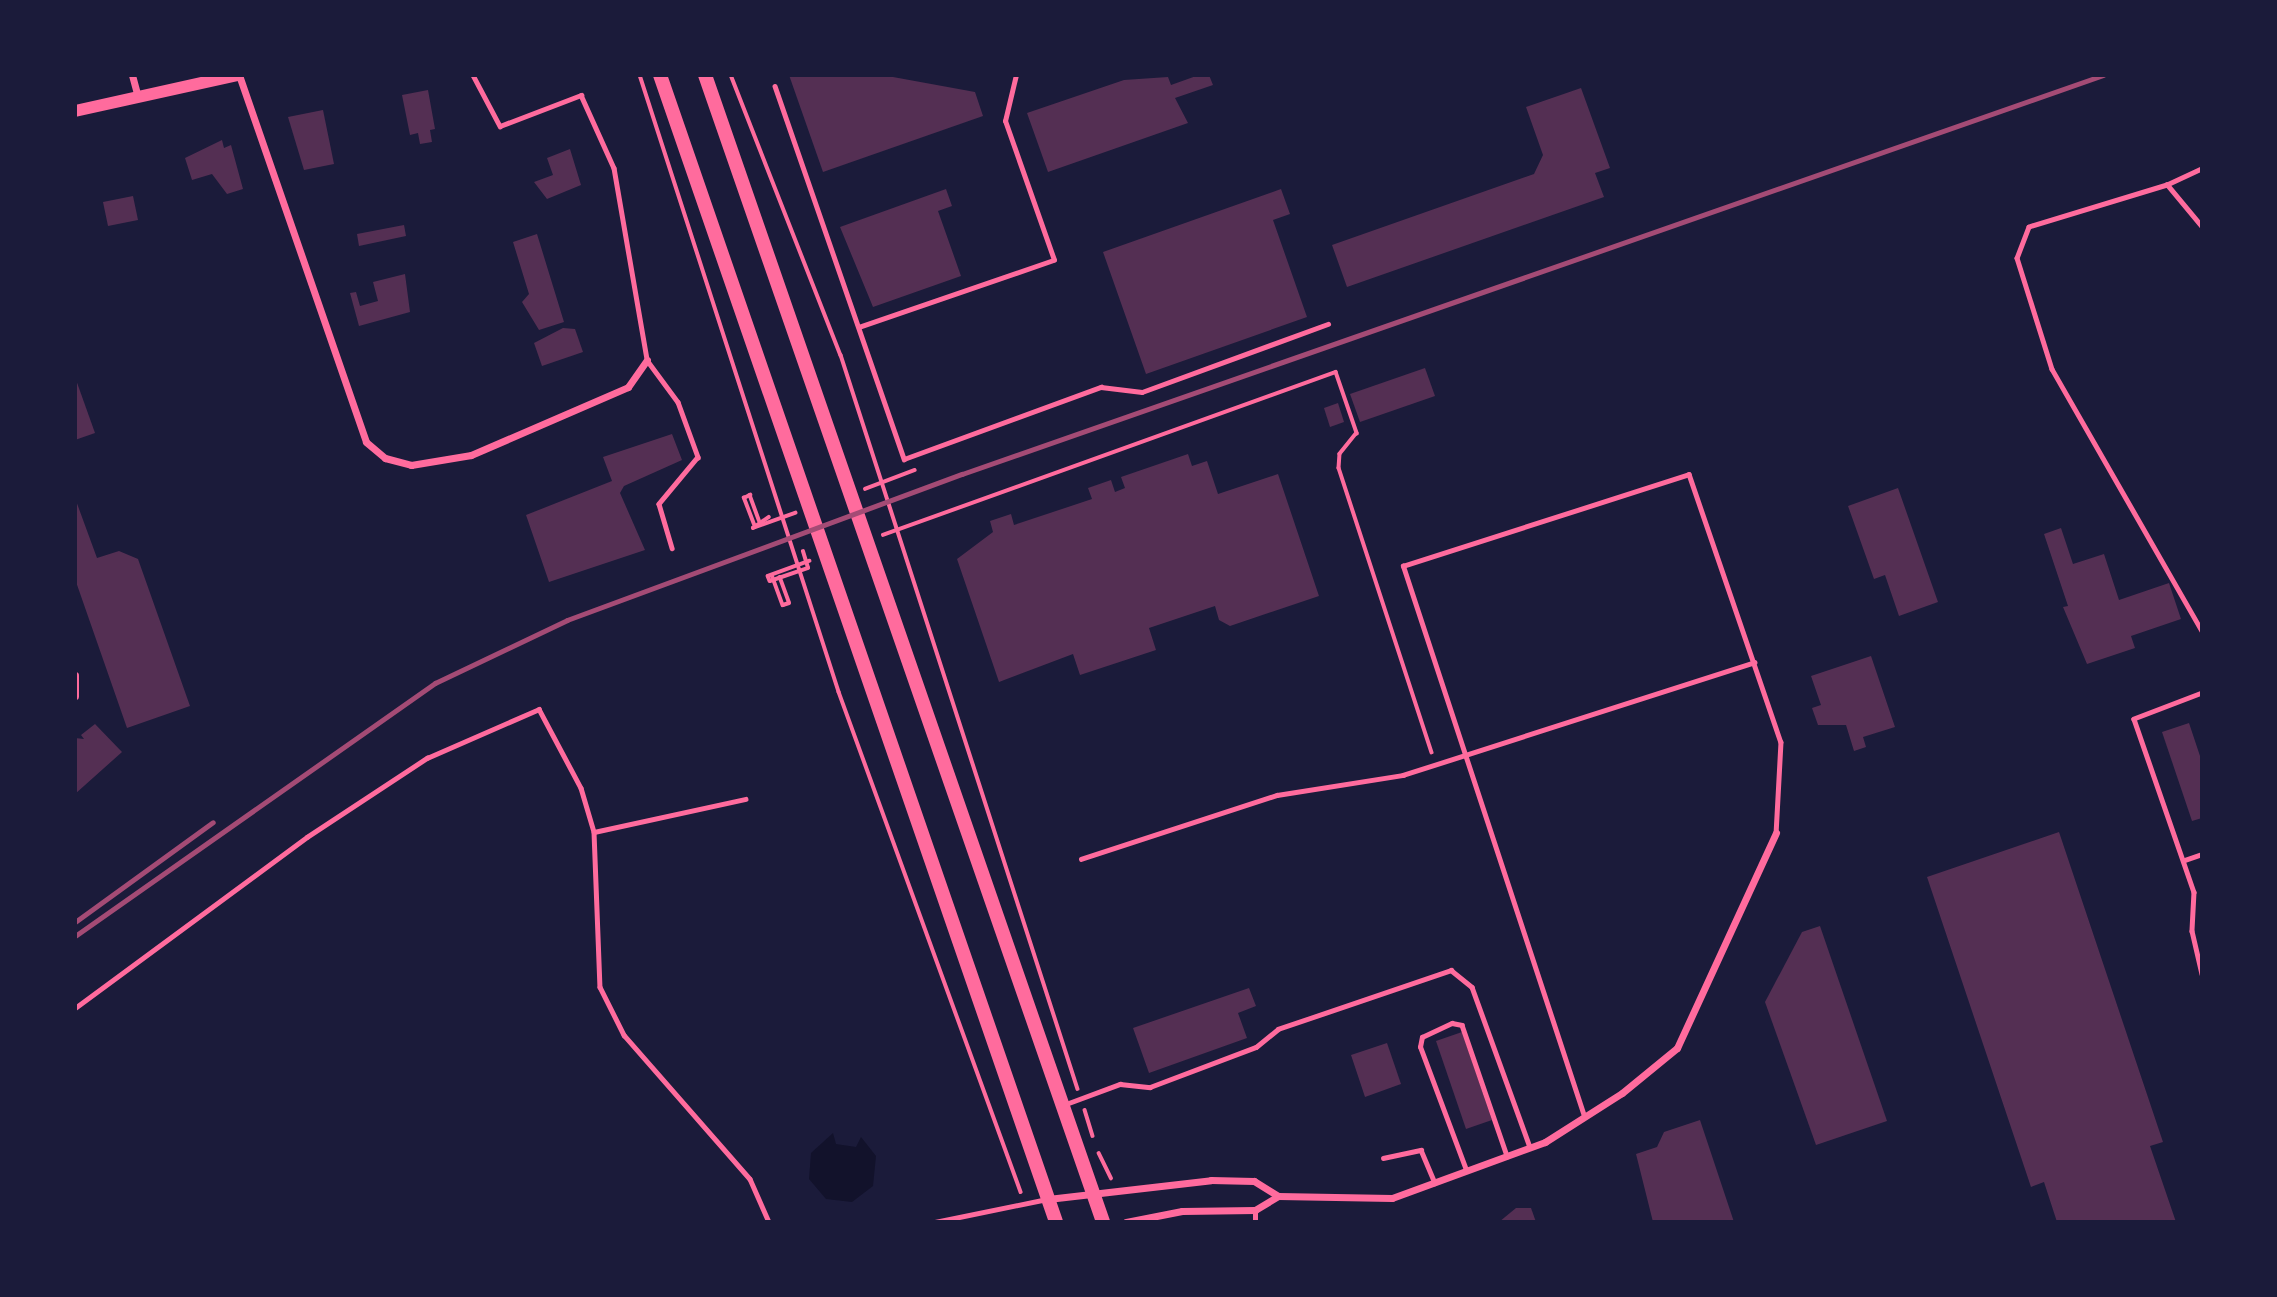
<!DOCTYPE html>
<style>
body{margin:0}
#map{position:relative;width:2277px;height:1297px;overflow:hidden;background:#1b1b3a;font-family:"Source Sans 3",sans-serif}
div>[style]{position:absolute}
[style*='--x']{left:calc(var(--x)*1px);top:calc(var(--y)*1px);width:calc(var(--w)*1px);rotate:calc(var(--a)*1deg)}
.water>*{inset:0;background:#12122b}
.building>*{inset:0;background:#542f53}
.path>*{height:3.5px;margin:-1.75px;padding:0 1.75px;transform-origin:1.75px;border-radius:1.75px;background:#ff6b9d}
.service>*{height:4.5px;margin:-2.25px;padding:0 2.25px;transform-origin:2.25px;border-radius:2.25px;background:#ff6b9d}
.minor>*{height:7px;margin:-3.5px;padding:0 3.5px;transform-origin:3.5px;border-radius:3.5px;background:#ff6b9d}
.tertiary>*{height:12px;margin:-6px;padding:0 6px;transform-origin:6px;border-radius:6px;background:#ff6b9d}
.secondary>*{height:14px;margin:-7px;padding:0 7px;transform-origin:7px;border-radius:7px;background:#ff6b9d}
.rail>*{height:5px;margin:-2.5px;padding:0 2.5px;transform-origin:2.5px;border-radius:2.5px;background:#a44b75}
span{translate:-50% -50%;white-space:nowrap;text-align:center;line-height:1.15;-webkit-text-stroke:7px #1b1b3a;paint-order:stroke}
.frame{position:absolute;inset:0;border:77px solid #1b1b3a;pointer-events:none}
</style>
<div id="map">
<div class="water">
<i style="clip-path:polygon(833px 1133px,836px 1144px,856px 1147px,861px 1137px,876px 1156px,873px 1186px,852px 1202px,826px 1199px,809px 1179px,811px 1153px)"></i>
</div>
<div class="building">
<i style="clip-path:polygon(789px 75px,882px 75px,975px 92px,983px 116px,823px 172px)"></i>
<i style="clip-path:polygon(1199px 75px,1209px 75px,1213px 85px,1175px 98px,1188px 123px,1048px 172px,1027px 113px,1124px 80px,1168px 77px,1171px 85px)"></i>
<i style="clip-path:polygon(1581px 88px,1610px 168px,1595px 173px,1604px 197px,1347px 287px,1332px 245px,1534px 174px,1543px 155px,1526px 107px)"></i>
<i style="clip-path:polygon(428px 90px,435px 129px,430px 130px,432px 142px,420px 144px,418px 133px,410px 135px,402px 95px)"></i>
<i style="clip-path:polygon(323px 110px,334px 164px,304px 170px,288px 117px)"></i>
<i style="clip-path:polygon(222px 140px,224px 148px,231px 145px,243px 189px,227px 194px,212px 174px,192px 180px,185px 158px)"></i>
<i style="clip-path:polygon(570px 149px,581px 185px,547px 199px,534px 182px,553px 175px,547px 158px)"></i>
<i style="clip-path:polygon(946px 189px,952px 206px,938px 211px,961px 276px,873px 307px,840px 227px)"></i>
<i style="clip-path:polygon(1281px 189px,1290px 214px,1273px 220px,1307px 317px,1146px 374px,1103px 252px)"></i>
<i style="clip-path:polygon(133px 196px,138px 220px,108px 226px,103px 202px)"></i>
<i style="clip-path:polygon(404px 225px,406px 236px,359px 246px,357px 234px)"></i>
<i style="clip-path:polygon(537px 234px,564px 322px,539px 330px,522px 302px,529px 294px,513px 242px)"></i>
<i style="clip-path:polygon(405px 274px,410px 312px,359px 326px,350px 293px,356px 292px,360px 306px,378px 301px,373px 282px)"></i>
<i style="clip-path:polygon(563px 328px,575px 329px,583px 352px,542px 366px,534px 343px)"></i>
<i style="clip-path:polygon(1425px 368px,1435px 396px,1360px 422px,1350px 394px)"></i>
<i style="clip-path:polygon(75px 377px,95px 433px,75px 440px)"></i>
<i style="clip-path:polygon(1338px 403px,1344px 422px,1330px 427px,1324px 408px)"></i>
<i style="clip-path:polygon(672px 434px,682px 460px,624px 486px,620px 493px,645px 550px,549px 582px,526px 515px,612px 481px,603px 457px)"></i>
<i style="clip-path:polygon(1188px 454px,1192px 466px,1207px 461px,1218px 494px,1278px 474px,1319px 596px,1230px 626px,1219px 620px,1215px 606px,1149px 628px,1156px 650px,1080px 675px,1073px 654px,999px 682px,957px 559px,993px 532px,990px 521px,1011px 514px,1014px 525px,1092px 499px,1088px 488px,1111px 480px,1115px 492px,1125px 488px,1121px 477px)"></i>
<i style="clip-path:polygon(1898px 488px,1938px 602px,1899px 616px,1885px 575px,1874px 579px,1848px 506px)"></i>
<i style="clip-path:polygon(75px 498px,97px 558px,119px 551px,138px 559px,190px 706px,127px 728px,75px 579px)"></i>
<i style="clip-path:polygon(2061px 528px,2073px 564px,2104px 554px,2119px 600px,2169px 583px,2181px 619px,2131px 636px,2135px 648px,2087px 664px,2063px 607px,2068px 606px,2044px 534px)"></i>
<i style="clip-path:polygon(1871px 656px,1895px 727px,1863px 737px,1866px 747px,1854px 751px,1846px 725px,1818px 725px,1812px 708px,1821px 705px,1811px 676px)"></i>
<i style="clip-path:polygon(2189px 723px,2202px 762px,2202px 818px,2192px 821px,2162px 732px)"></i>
<i style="clip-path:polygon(95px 724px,122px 752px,75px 794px,75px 738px,84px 739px,81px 735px)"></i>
<i style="clip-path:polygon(2059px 832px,2163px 1142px,2150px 1146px,2176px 1222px,2057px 1222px,2044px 1182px,2031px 1187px,1927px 877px)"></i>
<i style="clip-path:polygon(1820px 926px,1887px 1121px,1816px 1145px,1765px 1002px,1802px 932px)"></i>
<i style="clip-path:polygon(1249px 988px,1256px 1006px,1238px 1013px,1247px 1038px,1149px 1073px,1133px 1028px)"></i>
<i style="clip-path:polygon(1462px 1032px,1492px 1120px,1466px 1129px,1436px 1041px)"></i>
<i style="clip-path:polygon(1387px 1043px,1401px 1084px,1365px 1097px,1351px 1055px)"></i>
<i style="clip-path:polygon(1700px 1120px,1734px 1222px,1653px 1222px,1636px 1154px,1657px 1147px,1664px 1132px)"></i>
<i style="clip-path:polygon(1516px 1208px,1531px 1208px,1536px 1222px,1499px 1222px)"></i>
</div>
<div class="path">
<i style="--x:640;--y:75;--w:648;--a:72.12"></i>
<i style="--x:839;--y:692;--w:532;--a:70"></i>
<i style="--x:731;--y:75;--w:301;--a:68.6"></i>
<i style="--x:841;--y:355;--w:771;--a:72.11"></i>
<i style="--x:865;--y:489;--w:53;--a:-20.8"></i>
<i style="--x:755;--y:527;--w:31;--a:-111"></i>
<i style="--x:744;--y:498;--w:7;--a:-27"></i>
<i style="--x:750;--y:495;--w:27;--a:70"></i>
<i style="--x:753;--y:528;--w:45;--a:-19.7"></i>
<i style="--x:753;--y:528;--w:19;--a:-35"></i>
<i style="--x:883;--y:535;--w:481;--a:-19.8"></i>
<i style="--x:1336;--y:372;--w:65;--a:71"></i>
<i style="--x:1357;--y:433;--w:27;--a:129"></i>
<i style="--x:1340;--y:454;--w:14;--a:94"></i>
<i style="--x:1339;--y:468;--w:299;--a:71.9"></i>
<i style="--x:772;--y:575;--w:32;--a:70"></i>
<i style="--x:783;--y:605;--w:6;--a:-18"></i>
<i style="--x:789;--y:603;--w:27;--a:-110"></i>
<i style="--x:768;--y:576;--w:44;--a:-20.1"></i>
<i style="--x:768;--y:576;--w:5;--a:68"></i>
<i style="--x:770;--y:581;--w:40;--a:-18.9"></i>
<i style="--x:808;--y:568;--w:17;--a:-107"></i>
<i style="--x:1085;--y:1110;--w:27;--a:73"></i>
<i style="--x:1099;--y:1153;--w:28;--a:64"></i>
</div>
<div class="service">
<i style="--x:473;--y:75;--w:58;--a:62.1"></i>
<i style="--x:500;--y:126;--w:87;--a:-20.9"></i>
<i style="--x:581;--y:95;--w:80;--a:65.7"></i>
<i style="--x:614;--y:168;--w:195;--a:80.2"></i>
<i style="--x:647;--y:360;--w:52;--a:53.6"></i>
<i style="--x:678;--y:402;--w:59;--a:70"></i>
<i style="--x:698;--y:457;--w:61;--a:129.7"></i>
<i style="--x:659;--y:504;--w:46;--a:73.5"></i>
<i style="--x:775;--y:86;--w:395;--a:70.9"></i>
<i style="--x:904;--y:459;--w:210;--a:-20.1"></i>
<i style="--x:1101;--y:387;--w:41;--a:7"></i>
<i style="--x:1142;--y:392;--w:198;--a:-20.1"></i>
<i style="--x:2168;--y:184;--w:38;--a:-25"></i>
<i style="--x:2202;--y:227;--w:55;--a:-129.8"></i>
<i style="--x:2167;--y:185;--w:144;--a:163.1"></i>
<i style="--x:2029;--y:227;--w:33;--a:111"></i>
<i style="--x:2017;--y:258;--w:116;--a:72.5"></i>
<i style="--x:2052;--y:369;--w:302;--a:60.2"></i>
<i style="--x:859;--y:327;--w:206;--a:-19"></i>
<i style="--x:1054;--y:260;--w:147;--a:-109.4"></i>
<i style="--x:1005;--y:121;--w:47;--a:-76.6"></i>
<i style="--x:2202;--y:693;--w:73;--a:159.1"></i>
<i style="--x:2134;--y:719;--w:183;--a:70.9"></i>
<i style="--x:2194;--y:892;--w:39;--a:93"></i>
<i style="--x:2192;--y:931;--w:44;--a:76.9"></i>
<i style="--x:594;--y:832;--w:155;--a:-12.3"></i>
<i style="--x:1081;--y:859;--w:206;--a:-18.1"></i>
<i style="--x:1277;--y:795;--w:128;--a:-9"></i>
<i style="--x:1403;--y:775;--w:369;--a:-17.8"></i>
<i style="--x:2185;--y:860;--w:18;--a:-19"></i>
<i style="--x:75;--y:1008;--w:288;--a:-36.4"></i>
<i style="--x:307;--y:837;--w:144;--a:-33.4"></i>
<i style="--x:427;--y:758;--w:122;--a:-23.6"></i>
<i style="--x:539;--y:709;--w:89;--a:62"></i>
<i style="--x:581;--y:788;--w:46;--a:73.5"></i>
<i style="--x:594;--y:832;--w:155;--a:87.8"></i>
<i style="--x:600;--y:987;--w:54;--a:63.4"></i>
<i style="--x:624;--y:1035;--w:191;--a:48.8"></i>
<i style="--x:750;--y:1179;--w:47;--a:66.2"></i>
<i style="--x:1066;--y:1104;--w:58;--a:-20.3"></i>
<i style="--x:1120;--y:1084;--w:30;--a:6"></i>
<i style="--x:1150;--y:1087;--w:113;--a:-20.7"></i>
<i style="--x:1256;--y:1047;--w:28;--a:-39"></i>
<i style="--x:1278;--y:1029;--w:183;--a:-18.8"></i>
<i style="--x:1451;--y:970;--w:27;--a:39"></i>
<i style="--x:1472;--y:987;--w:170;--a:70.1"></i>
<i style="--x:1584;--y:1116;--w:579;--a:-108.22"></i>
<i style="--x:1403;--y:566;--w:300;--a:-17.8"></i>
<i style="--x:1689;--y:474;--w:283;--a:71.1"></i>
<i style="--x:1781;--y:742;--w:91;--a:93.1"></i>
<i style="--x:1383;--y:1158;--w:39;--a:-12"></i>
<i style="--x:1421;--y:1150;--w:36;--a:67"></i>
<i style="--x:1466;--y:1170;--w:131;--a:-110.5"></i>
<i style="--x:1420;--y:1047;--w:10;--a:-79"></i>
<i style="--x:1422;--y:1037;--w:33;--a:-25"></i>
<i style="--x:1452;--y:1023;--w:10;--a:11"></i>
<i style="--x:1462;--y:1025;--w:139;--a:71"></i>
<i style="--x:935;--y:1222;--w:114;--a:-11.6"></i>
<i style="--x:1255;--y:1222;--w:12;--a:-90"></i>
</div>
<div class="minor">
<i style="--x:132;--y:75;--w:23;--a:75"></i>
<i style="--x:239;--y:75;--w:388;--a:70.9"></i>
<i style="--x:366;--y:442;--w:25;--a:40"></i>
<i style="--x:385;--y:458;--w:27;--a:15"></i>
<i style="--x:411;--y:465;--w:61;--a:-9.5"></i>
<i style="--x:471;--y:455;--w:171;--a:-23.4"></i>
<i style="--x:628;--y:387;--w:33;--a:-55"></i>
<i style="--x:75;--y:675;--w:21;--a:90"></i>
<i style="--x:1048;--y:1199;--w:164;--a:-6.6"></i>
<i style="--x:1211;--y:1180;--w:43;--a:1.3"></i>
<i style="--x:1254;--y:1181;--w:28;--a:32"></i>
<i style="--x:1278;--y:1196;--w:114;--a:1"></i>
<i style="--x:1392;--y:1198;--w:163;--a:-20.1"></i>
<i style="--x:1545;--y:1142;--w:91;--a:-32.5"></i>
<i style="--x:1622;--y:1093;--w:71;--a:-39.3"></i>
<i style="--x:1677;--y:1048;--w:237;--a:-65.3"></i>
<i style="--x:1126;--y:1222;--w:57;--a:-11.1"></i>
<i style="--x:1182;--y:1211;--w:73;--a:-0.8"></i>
<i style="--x:1255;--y:1210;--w:27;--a:-31"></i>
</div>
<div class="tertiary">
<i style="--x:75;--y:111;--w:167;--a:-12.5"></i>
</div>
<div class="secondary">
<i style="--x:660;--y:75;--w:1213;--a:70.95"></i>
<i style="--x:705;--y:75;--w:1214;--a:70.86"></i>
</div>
<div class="rail">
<i style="--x:75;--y:922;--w:170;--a:-35.9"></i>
<i style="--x:75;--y:936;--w:440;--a:-35.1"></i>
<i style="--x:435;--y:683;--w:146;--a:-25.5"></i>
<i style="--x:567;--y:620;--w:421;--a:-20.3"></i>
<i style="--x:962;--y:474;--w:1209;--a:-19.27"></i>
</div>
<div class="frame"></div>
</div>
